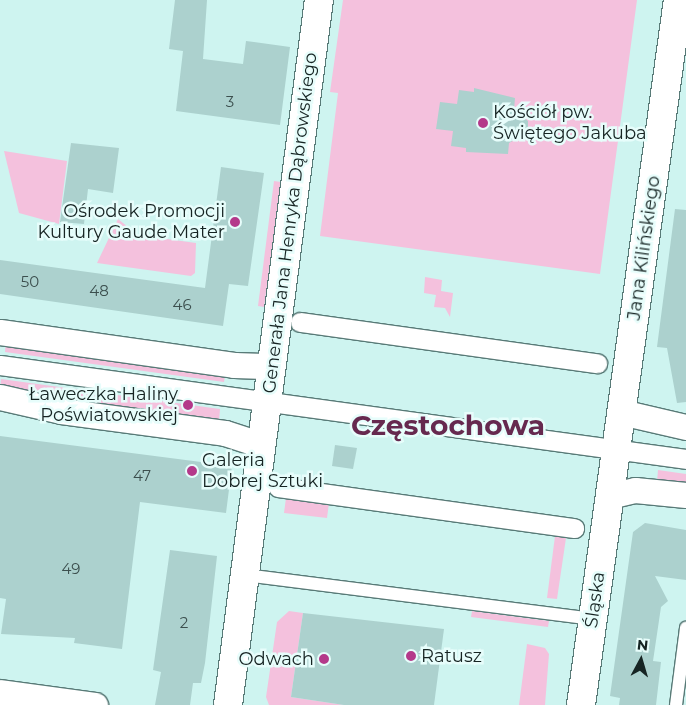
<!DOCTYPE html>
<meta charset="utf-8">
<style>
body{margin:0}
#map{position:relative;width:686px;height:705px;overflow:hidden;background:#cef4f0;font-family:Montserrat,sans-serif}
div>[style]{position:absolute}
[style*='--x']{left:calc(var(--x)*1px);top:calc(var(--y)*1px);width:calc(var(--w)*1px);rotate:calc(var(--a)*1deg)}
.green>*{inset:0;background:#f4c1dd}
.building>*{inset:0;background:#acd1ce}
.roads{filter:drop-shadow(1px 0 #587a77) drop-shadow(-1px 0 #587a77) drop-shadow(0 1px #587a77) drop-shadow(0 -1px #587a77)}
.service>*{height:12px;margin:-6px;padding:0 6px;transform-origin:6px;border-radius:6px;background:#fff}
.pedestrian>*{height:19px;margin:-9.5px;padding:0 9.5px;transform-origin:9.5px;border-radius:9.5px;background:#fff}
.minor>*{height:25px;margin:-12.5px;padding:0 12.5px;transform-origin:12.5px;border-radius:12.5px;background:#fff}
.tertiary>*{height:28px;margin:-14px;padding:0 14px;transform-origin:14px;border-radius:14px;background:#fff}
.dots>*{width:14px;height:14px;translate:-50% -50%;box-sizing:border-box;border:2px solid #e7fdfb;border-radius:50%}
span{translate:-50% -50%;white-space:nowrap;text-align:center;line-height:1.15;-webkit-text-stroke:5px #e7fdfb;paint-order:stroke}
.number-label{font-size:15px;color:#3c4f4e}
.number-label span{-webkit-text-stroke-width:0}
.poi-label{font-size:18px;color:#162423}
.left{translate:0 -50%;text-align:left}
.right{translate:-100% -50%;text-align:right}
.street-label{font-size:18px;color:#162423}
.town-label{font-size:28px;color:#66294f;font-weight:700}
.north{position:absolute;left:616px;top:635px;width:50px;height:50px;-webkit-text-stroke:4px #e7fdfb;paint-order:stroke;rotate:6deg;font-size:14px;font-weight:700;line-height:20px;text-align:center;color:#162423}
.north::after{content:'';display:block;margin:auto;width:18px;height:22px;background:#162423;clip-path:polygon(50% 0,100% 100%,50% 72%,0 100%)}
</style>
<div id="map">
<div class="green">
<i style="clip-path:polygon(343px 0,637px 0,600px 274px,320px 236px,338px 93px,330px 92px)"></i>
<i style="clip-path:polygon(4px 151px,67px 161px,59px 224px,19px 213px)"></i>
<i style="clip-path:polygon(274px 181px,281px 182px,264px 307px,258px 306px)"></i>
<i style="clip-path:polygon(118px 219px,138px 235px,196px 243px,195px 273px,191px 276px,97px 263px)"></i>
<i style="clip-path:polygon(425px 277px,442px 280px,441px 291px,453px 293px,450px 317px,445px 308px,434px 307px,436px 295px,424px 293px)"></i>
<i style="clip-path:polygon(6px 340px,226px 370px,224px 382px,5px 352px)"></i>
<i style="clip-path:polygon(1px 379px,220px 409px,219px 421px,0 391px)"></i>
<i style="clip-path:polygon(658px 470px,686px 474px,686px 486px,657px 482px)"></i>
<i style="clip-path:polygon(286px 498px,329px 503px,327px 518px,284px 513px)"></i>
<i style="clip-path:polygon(555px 536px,566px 538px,557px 599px,547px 598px)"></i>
<i style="clip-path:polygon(289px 611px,303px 613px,291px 697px,344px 705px,269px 705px,266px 697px,277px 622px)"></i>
<i style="clip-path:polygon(472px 611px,549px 621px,548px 627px,471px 617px)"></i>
<i style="clip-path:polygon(527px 644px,545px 648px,549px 654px,545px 705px,519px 705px)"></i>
</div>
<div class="building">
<i style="clip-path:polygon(175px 0,207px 0,203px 59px,243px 64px,246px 41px,290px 47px,280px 125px,176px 111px,183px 51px,169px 49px)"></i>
<i style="clip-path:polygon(474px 88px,515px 98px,514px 110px,528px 121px,528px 132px,509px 143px,508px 154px,466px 152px,466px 148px,451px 146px,453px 131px,436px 129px,440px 102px,457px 104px,459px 90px,474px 92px)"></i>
<i style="clip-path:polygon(71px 143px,119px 148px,113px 193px,88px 189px,84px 224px,60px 222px)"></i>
<i style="clip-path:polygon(221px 167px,264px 173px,248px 286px,229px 284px,223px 326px,0 294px,0 260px,205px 288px)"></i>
<i style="clip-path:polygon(675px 209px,686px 210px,686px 402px,677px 403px,667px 348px,657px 347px)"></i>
<i style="clip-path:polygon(0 436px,232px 466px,226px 513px,140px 502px,122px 649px,74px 643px,75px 638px,1px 634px,6px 599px,0 598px)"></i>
<i style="clip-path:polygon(335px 445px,357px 448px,353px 469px,332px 466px)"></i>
<i style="clip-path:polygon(645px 523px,686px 530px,686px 580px,655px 576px,668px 601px,661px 607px,653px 661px,661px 662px,656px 705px,619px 705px,620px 698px,610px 696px,633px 532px)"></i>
<i style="clip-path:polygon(170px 550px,217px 556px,205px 663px,201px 683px,193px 683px,190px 705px,155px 705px,161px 672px,153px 670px)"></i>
<i style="clip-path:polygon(303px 613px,444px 629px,434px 705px,344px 705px,291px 697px)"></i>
</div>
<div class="roads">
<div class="service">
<i style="--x:245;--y:575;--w:351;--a:7.2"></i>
<i style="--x:676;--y:705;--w:78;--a:-82.6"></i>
</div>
<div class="pedestrian">
<i style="--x:300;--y:322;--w:300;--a:7.9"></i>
<i style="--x:0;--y:365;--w:692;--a:7.8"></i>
<i style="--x:278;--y:487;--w:299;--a:7.9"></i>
</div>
<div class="minor">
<i style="--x:0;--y:332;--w:236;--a:8"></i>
<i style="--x:234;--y:365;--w:38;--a:2"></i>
<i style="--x:0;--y:397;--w:63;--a:12.9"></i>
<i style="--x:61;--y:411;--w:165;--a:7.6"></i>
<i style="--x:225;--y:433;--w:38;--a:18"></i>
<i style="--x:621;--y:412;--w:67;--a:13"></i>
<i style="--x:609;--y:496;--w:27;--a:-13"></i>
<i style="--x:635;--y:490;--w:51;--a:5.6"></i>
<i style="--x:0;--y:692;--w:96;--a:7.8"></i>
</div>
<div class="tertiary">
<i style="--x:228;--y:705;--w:711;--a:-82.65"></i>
<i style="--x:581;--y:705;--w:712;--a:-82.17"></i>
</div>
</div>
<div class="dots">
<i style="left:483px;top:123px;background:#b4398a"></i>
<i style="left:235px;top:222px;background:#b4398a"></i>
<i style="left:188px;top:405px;background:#b4398a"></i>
<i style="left:192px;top:471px;background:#b4398a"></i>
<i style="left:411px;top:656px;background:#b4398a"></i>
<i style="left:324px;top:659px;background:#b4398a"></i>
</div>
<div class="number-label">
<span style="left:230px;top:102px">3</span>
<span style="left:30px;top:282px">50</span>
<span style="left:99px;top:291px">48</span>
<span style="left:182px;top:305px">46</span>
<span style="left:142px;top:476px">47</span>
<span style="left:71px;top:569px">49</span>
<span style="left:184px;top:623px">2</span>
</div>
<div class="poi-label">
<span class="left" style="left:493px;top:123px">Kościół pw.<br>Świętego Jakuba</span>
<span class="right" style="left:225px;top:222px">Ośrodek Promocji<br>Kultury Gaude Mater</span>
<span class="right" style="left:178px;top:405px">Ławeczka Haliny<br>Poświatowskiej</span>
<span class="left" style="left:202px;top:471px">Galeria<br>Dobrej Sztuki</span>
<span class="left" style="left:421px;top:656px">Ratusz</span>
<span class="right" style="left:314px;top:659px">Odwach</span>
</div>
<div class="street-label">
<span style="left:290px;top:223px;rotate:-83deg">Generała Jana Henryka Dąbrowskiego</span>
<span style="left:644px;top:248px;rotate:-82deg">Jana Kilińskiego</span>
<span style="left:595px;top:600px;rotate:-82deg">Śląska</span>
</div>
<div class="town-label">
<span style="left:448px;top:425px">Częstochowa</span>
</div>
<div class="north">N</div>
</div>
